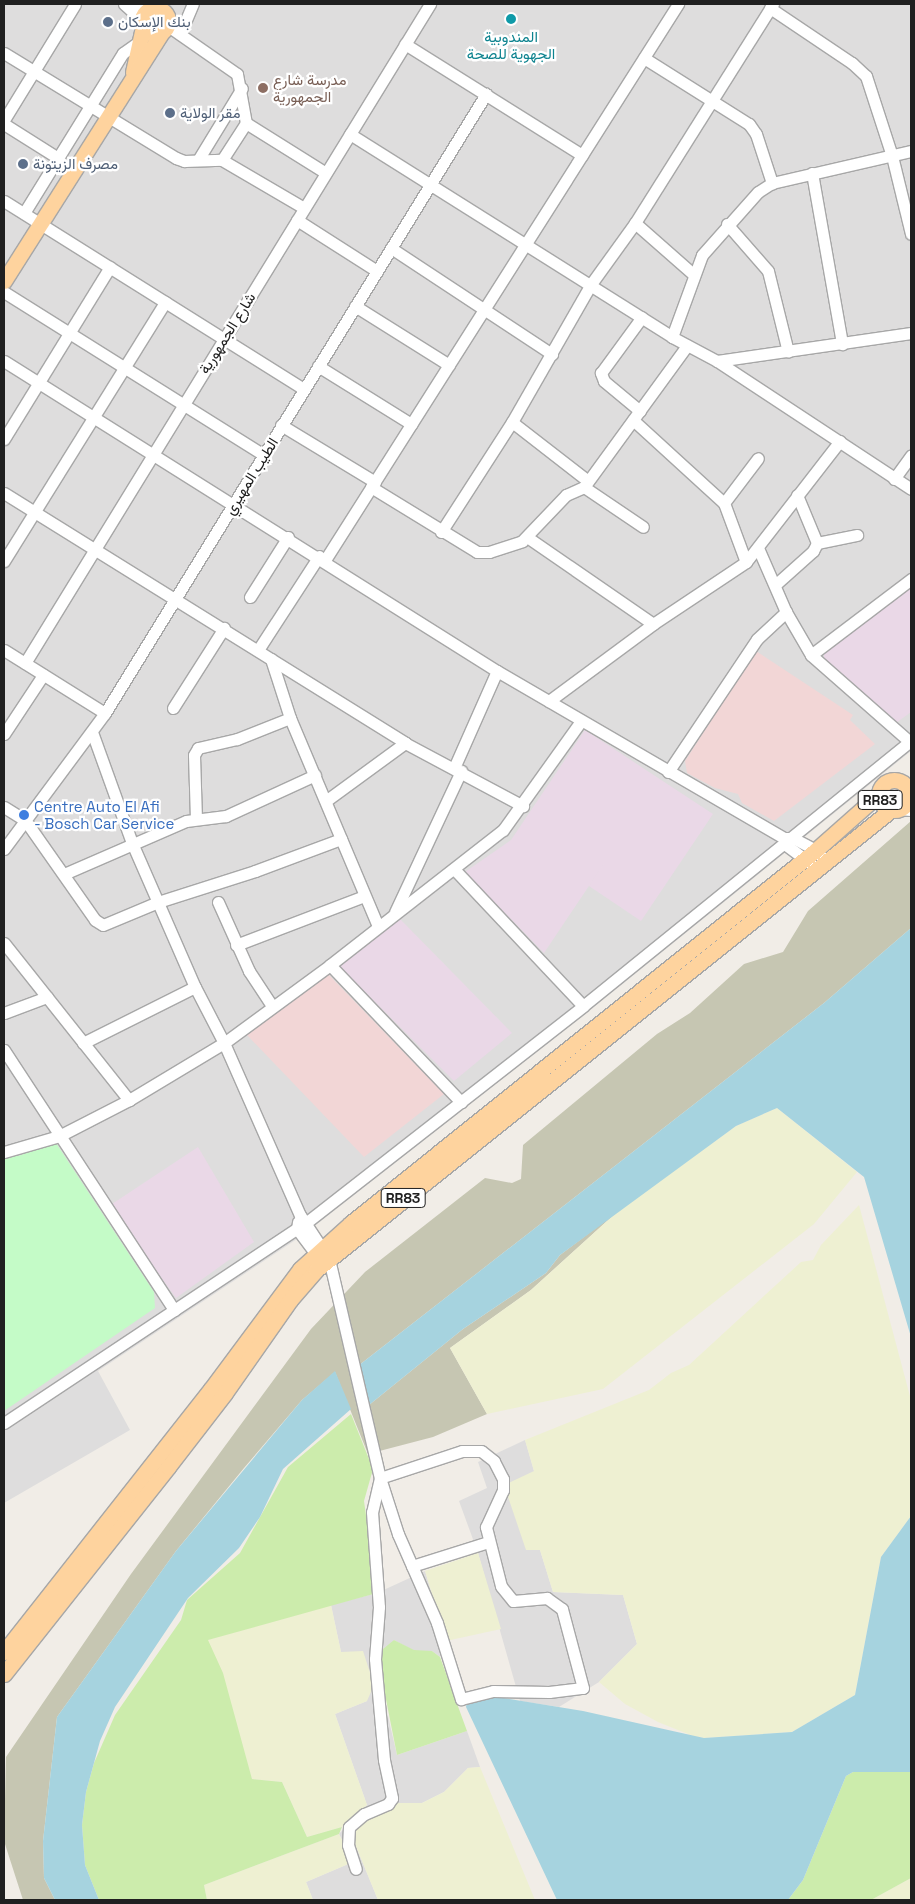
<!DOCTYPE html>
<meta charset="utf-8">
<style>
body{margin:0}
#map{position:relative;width:915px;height:1904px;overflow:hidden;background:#f1ede7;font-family:"Space Grotesk",Vazirmatn,sans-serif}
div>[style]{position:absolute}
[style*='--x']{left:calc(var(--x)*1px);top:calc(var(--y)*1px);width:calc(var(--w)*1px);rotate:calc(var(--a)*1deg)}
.residential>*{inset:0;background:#dedddd}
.commercial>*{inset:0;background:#f2d6d6}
.industrial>*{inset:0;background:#ead8e7}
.construction>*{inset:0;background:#c6c6b2}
.farmland>*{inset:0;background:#eef0d2}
.grass>*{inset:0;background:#ccecac}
.park>*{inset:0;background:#c4fbc7}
.water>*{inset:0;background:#a6d3df}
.roads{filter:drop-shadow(1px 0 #a7a7a7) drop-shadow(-1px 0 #a7a7a7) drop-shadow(0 1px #a7a7a7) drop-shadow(0 -1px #a7a7a7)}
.minor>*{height:11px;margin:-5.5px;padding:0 5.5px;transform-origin:5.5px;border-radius:5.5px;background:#fff}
.major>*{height:15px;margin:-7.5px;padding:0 7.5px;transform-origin:7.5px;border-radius:7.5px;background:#fed39e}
.major>.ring{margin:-7.5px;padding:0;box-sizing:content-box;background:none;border:15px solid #fed39e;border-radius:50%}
.dots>*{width:14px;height:14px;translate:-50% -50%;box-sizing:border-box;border:2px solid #fff;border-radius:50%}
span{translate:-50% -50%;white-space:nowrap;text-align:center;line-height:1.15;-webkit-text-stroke:4.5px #fff;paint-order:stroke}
.shield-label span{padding:1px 4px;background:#fff;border:1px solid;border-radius:4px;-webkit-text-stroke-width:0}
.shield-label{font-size:14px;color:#202020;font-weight:700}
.service-label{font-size:15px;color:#4e5e75}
.left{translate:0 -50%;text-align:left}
.culture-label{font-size:15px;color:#0d838f}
.education-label{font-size:15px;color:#785e54}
.street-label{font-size:15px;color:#202020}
.shop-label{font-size:15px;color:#366cbe}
.frame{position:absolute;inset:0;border:5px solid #202020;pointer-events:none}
</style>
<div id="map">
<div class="residential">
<i style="clip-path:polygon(4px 4px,911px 4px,911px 751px,589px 1011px,303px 1235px,98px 1371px,130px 1430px,4px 1503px)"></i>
<i style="clip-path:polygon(525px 1440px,534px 1471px,540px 1550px,553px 1592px,623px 1595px,637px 1644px,599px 1682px,559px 1707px,520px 1701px,478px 1553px,459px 1501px,487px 1488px,478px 1462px)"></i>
<i style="clip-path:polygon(425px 1571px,446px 1641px,440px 1657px,432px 1651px,414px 1651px,394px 1640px,380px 1682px,397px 1755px,467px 1731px,480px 1767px,468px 1768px,444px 1792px,422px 1803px,398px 1803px,353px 1839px,378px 1900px,313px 1900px,306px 1882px,353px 1862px,339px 1834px,367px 1805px,335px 1714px,367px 1701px,341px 1652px,331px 1605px,377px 1593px)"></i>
</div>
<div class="commercial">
<i style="clip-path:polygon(756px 651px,853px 715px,850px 720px,875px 744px,774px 821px,742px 803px,738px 794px,715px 788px,687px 773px,685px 761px)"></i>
<i style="clip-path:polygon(329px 975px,444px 1094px,364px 1157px,247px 1035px,321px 977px)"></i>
</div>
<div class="industrial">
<i style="clip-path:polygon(911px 585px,911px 712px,896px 723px,824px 658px,824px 651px)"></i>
<i style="clip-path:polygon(585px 730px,713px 814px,641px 921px,589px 886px,607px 859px,544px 953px,465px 872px,511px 840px)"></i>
<i style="clip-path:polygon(400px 919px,512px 1033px,454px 1081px,339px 966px)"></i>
<i style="clip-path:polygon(198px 1147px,254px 1242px,176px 1298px,109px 1206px)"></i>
</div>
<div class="construction">
<i style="clip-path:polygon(911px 821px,911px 928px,824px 1003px,358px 1366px,369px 1405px,463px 1329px,546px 1273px,560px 1255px,617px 1212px,531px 1290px,450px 1348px,487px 1414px,433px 1437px,368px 1454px,335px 1372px,302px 1400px,244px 1468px,176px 1551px,57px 1717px,43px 1841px,44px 1878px,55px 1900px,23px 1900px,4px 1841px,6px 1757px,131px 1574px,311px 1329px,365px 1272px,485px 1178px,512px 1183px,521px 1179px,523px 1145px,657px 1034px,690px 1013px,744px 964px,783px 952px,808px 911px)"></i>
</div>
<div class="farmland">
<i style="clip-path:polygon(777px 1108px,857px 1172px,814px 1224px,603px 1389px,487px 1414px,450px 1348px,531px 1290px,617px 1212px,736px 1126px)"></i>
<i style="clip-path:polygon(859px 1205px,911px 1400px,911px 1516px,881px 1557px,855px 1695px,792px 1732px,704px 1738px,693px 1736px,658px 1722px,625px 1704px,599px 1682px,637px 1644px,623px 1595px,553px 1592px,540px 1550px,526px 1550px,504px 1485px,534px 1471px,525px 1440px,649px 1390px,671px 1373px,689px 1365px,801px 1262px,813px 1260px,821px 1245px)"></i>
<i style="clip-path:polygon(478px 1553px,501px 1629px,446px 1641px,425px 1571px)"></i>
<i style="clip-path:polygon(331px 1605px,341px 1652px,363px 1651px,374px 1685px,367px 1701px,335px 1714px,367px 1805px,342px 1827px,307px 1837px,282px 1782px,252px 1779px,207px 1640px)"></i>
<i style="clip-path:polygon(480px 1767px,535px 1900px,378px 1900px,353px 1839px,360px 1821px,398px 1803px,422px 1803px,444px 1792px,468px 1768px)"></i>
<i style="clip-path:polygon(339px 1834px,353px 1862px,306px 1882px,313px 1900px,207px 1900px,204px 1885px)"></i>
<i style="clip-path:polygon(911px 1878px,911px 1900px,871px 1900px)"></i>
</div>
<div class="grass">
<i style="clip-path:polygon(351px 1414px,373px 1469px,364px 1501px,377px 1593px,208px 1640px,223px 1673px,252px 1779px,282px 1782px,307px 1837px,342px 1827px,339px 1834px,204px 1885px,207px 1900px,99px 1900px,85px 1865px,82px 1825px,86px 1792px,94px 1763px,115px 1715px,181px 1620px,187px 1600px,240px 1553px,288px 1467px)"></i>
<i style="clip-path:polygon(394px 1640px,414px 1650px,432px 1651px,440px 1657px,467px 1731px,397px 1755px,377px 1654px)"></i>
<i style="clip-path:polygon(853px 1772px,911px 1772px,911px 1878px,871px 1900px,788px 1900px,803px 1880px,846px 1776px)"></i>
</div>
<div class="park">
<i style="clip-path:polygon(56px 1143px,154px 1292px,155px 1308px,4px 1411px,4px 1156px,18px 1156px)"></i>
</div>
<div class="water">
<i style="clip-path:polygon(911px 928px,911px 1337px,864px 1177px,777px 1108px,736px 1126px,560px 1255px,546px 1273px,463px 1329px,369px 1405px,358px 1366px,824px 1003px)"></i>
<i style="clip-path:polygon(335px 1371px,351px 1409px,283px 1469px,260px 1517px,239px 1548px,188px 1598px,115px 1707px,100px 1741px,86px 1792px,82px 1825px,85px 1865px,99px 1900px,55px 1900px,44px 1878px,43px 1841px,57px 1717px,176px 1551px,302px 1400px)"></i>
<i style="clip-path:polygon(911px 1516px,911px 1772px,853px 1772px,846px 1776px,803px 1880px,788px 1900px,557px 1900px,466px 1707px,467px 1701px,498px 1697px,583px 1711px,704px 1738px,792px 1732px,855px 1695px,881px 1557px)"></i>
</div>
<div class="roads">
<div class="minor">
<i style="--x:124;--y:4;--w:24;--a:42"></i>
<i style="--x:132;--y:4;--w:17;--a:25"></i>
<i style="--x:770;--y:8;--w:99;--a:33.9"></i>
<i style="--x:852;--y:63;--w:19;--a:43"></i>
<i style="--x:866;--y:76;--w:84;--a:72"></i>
<i style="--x:892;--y:156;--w:80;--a:76.3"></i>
<i style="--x:168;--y:26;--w:84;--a:34.8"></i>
<i style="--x:237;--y:74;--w:50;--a:79.6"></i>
<i style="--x:246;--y:123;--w:94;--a:32"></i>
<i style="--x:180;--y:34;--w:33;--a:-67"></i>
<i style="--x:405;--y:44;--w:209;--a:32.1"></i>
<i style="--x:4;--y:53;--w:202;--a:31.4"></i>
<i style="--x:176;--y:158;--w:9;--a:21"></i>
<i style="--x:184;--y:161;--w:38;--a:-2"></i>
<i style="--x:222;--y:160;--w:95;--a:30.3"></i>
<i style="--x:644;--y:58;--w:124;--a:32.2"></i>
<i style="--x:749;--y:124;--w:12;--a:55"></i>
<i style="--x:756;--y:134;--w:52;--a:71.9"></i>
<i style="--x:4;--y:120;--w:136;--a:-58.5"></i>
<i style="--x:4;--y:124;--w:64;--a:32.2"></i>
<i style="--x:350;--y:134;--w:381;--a:32.2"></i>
<i style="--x:672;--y:337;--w:51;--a:28.1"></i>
<i style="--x:717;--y:361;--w:232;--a:33.4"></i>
<i style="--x:198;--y:160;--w:84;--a:-58.6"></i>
<i style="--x:222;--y:160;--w:44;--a:-57"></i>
<i style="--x:812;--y:173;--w:174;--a:80"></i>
<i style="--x:4;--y:201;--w:354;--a:32.1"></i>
<i style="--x:24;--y:213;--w:188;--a:-58.3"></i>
<i style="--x:123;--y:53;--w:19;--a:-35"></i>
<i style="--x:297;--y:220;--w:95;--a:32.5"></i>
<i style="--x:635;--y:223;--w:77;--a:41.3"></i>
<i style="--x:727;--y:224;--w:62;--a:48.9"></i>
<i style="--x:768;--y:271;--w:83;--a:76.1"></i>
<i style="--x:391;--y:248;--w:193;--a:33.4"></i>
<i style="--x:4;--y:292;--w:307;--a:32.1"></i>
<i style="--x:355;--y:306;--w:111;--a:32.1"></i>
<i style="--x:672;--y:337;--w:87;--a:-69.9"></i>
<i style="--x:702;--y:255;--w:84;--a:-48.4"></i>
<i style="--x:758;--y:192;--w:17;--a:-33"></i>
<i style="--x:772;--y:183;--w:143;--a:-13"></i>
<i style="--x:4;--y:361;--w:582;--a:32.16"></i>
<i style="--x:497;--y:671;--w:332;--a:30.2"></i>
<i style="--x:784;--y:838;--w:9;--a:0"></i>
<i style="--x:793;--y:838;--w:26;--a:28"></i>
<i style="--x:816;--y:850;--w:14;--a:51"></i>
<i style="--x:717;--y:361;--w:196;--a:-8.2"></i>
<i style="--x:318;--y:366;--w:110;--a:31.9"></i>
<i style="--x:640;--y:411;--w:47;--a:-140.2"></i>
<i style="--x:604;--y:381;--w:9;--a:-111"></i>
<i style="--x:601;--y:373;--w:69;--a:-53.8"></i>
<i style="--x:633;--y:420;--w:123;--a:42.4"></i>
<i style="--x:724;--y:503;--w:63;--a:69.6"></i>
<i style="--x:512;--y:422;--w:96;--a:37.8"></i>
<i style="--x:281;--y:425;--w:110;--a:31.2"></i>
<i style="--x:4;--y:439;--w:202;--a:-58.4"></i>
<i style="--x:894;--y:479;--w:29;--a:-54"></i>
<i style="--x:371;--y:487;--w:124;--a:31.5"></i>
<i style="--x:477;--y:552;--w:12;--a:0"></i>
<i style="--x:489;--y:552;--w:35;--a:-18"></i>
<i style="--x:522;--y:541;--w:64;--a:-46.3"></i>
<i style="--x:566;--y:495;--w:20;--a:-24"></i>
<i style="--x:584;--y:487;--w:175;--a:-53.9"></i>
<i style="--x:584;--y:487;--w:71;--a:34.1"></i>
<i style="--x:4;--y:493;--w:473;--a:31.9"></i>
<i style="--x:405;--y:743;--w:134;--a:28.1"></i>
<i style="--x:724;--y:503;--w:56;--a:-52.9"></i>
<i style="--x:441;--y:532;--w:131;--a:-57.2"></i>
<i style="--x:512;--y:422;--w:159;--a:-60.2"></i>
<i style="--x:591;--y:284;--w:75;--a:-54.2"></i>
<i style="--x:635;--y:223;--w:259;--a:-57.8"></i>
<i style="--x:527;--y:537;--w:153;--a:34.6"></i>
<i style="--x:817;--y:543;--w:41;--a:-11.3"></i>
<i style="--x:758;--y:548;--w:70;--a:66.4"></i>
<i style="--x:786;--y:612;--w:50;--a:59.8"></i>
<i style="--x:811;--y:655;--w:126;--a:-37.2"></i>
<i style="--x:325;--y:560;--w:659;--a:-57.59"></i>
<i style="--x:4;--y:561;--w:305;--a:-58.1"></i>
<i style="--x:775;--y:585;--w:51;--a:-41.8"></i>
<i style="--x:813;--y:551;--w:9;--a:-63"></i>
<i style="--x:817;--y:543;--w:52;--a:-112.6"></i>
<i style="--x:250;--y:597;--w:71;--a:-57.7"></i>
<i style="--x:4;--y:650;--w:119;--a:32"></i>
<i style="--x:258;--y:650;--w:112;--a:-57"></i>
<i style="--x:811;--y:655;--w:130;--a:41.3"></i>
<i style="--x:271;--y:659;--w:62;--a:72.1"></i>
<i style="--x:290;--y:718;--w:226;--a:67.1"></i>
<i style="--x:25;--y:663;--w:774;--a:-58.43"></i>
<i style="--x:549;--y:701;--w:129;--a:-36.5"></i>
<i style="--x:653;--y:624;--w:112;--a:-33.7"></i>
<i style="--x:746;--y:562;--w:153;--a:-52.2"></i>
<i style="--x:173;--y:708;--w:95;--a:-57.5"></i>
<i style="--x:92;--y:732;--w:118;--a:70.2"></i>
<i style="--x:132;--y:843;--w:157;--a:66.4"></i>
<i style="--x:195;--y:987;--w:63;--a:62.6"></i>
<i style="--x:224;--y:1043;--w:188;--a:66.2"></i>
<i style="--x:300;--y:1215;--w:53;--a:56.6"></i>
<i style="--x:329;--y:1259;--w:225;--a:76.9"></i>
<i style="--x:380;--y:1478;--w:59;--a:72.2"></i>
<i style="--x:398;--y:1534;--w:97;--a:66.3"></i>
<i style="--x:437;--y:1623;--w:80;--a:72.5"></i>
<i style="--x:461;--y:1699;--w:33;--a:-14"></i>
<i style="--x:493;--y:1691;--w:56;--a:1"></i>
<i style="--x:549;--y:1692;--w:34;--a:-7"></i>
<i style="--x:583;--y:1688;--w:82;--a:-104.9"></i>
<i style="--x:562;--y:1609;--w:19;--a:-144"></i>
<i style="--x:547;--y:1598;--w:34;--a:175"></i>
<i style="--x:513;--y:1601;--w:19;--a:-129"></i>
<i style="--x:501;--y:1586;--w:61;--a:-104.3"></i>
<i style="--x:486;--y:1527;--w:41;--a:-65.3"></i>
<i style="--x:503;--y:1490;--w:11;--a:-90"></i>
<i style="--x:503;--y:1479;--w:20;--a:-117"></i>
<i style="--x:494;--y:1461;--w:16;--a:-142"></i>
<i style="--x:481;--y:1451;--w:19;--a:180"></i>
<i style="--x:462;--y:1451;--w:86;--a:161.8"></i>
<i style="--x:380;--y:1478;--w:35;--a:103"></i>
<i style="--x:372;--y:1512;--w:95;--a:85.8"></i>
<i style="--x:379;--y:1607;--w:52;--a:94.4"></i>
<i style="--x:375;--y:1659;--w:101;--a:84.9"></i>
<i style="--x:384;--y:1760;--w:39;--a:78"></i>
<i style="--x:392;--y:1798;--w:7;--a:124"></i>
<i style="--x:388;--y:1804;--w:26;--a:157"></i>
<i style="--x:364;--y:1814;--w:20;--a:139"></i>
<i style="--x:349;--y:1827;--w:18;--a:93"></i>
<i style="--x:348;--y:1845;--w:25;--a:72"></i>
<i style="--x:4;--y:734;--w:71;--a:-56.5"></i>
<i style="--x:454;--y:768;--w:106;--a:-66.1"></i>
<i style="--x:668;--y:772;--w:160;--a:-56.2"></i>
<i style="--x:757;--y:639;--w:40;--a:-43"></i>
<i style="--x:909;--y:796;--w:2;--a:0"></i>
<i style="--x:327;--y:800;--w:97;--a:-36.2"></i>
<i style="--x:4;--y:807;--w:25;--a:32"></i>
<i style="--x:25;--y:820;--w:122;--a:55"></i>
<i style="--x:95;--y:920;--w:9;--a:32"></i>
<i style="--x:103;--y:925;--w:60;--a:-22.7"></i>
<i style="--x:158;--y:902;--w:102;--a:-17.7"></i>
<i style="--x:255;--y:871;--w:92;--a:-20.4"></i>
<i style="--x:899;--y:809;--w:12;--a:5"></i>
<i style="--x:196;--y:819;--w:64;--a:-91.8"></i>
<i style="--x:194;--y:755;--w:8;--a:-60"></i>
<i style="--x:198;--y:748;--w:40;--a:-13"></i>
<i style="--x:237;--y:739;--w:57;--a:-21.6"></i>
<i style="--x:784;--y:838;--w:7;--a:74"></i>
<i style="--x:786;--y:845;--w:31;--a:37"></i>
<i style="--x:4;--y:849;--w:169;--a:-53.4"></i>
<i style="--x:105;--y:713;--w:727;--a:-58.39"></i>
<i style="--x:454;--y:869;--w:188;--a:46.7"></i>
<i style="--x:64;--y:874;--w:133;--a:-23.5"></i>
<i style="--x:186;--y:821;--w:40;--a:-7.1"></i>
<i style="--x:226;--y:816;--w:98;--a:-24.7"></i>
<i style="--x:218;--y:902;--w:76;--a:65.8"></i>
<i style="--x:249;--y:971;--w:42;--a:56.7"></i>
<i style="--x:395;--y:912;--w:156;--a:-64.9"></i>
<i style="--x:4;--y:943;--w:201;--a:51.5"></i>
<i style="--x:236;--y:945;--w:137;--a:-20.9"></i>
<i style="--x:330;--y:965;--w:190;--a:46.3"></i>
<i style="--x:4;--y:1013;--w:46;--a:-20.4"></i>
<i style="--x:83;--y:1043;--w:125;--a:-26.6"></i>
<i style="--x:4;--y:1050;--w:311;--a:56.8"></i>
<i style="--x:4;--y:1152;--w:57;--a:-16.2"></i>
<i style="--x:59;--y:1136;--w:79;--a:-27.2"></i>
<i style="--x:129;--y:1100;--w:111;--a:-31"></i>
<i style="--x:224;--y:1043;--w:132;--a:-36.3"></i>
<i style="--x:330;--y:965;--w:219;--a:-38"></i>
<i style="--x:503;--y:830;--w:134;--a:-54.4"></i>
<i style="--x:298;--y:1222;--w:7;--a:98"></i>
<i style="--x:297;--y:1229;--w:40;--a:53"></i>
<i style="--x:4;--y:1423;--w:364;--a:-33.6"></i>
<i style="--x:307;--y:1222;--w:350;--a:-38"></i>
<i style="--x:583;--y:1006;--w:422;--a:-39"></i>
<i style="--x:412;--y:1566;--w:80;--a:-17.5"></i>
</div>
<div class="major">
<i class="ring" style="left:142px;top:8px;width:11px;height:11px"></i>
<i style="--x:133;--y:72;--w:46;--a:-77.5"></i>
<i style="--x:4;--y:281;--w:293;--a:-57.6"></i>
<i class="ring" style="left:879px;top:780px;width:15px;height:15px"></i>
<i style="--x:4;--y:1652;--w:335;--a:-51.8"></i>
<i style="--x:211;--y:1389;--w:149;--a:-53.4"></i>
<i style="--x:300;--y:1269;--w:69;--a:-42"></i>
<i style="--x:351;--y:1223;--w:596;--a:-38.73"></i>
<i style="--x:816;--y:850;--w:84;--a:-41.6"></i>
<i style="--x:4;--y:1674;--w:264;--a:-51.6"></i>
<i style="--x:168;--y:1467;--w:93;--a:-52.4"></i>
<i style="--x:225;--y:1393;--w:113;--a:-55"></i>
<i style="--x:290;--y:1300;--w:40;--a:-49"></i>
<i style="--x:316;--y:1270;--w:736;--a:-38.66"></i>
</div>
</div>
<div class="dots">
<i style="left:511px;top:19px;background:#0f9aa8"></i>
<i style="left:108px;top:22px;background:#5c6f8a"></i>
<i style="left:263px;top:88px;background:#8d6e63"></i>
<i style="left:170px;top:113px;background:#5c6f8a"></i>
<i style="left:23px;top:164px;background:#5c6f8a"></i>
<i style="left:24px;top:815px;background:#3f7fe0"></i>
</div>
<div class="shield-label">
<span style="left:880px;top:800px">RR83</span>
<span style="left:403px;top:1198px">RR83</span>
</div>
<div class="service-label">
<span class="left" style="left:118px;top:22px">بنك الإسكان</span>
<span class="left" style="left:180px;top:113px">مقر الولاية</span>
<span class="left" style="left:33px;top:164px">مصرف الزيتونة</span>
</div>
<div class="culture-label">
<span style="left:511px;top:45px">المندوبية<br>الجهوية للصحة</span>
</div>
<div class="education-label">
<span class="left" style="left:273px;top:88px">مدرسة شارع<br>الجمهورية</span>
</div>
<div class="street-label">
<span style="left:227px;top:333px;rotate:-58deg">شارع الجمهورية</span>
<span style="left:251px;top:476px;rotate:-58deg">الطيب المهيري</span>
</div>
<div class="shop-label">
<span class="left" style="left:34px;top:815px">Centre Auto El Afi<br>- Bosch Car Service</span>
</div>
<div class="frame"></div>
</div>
